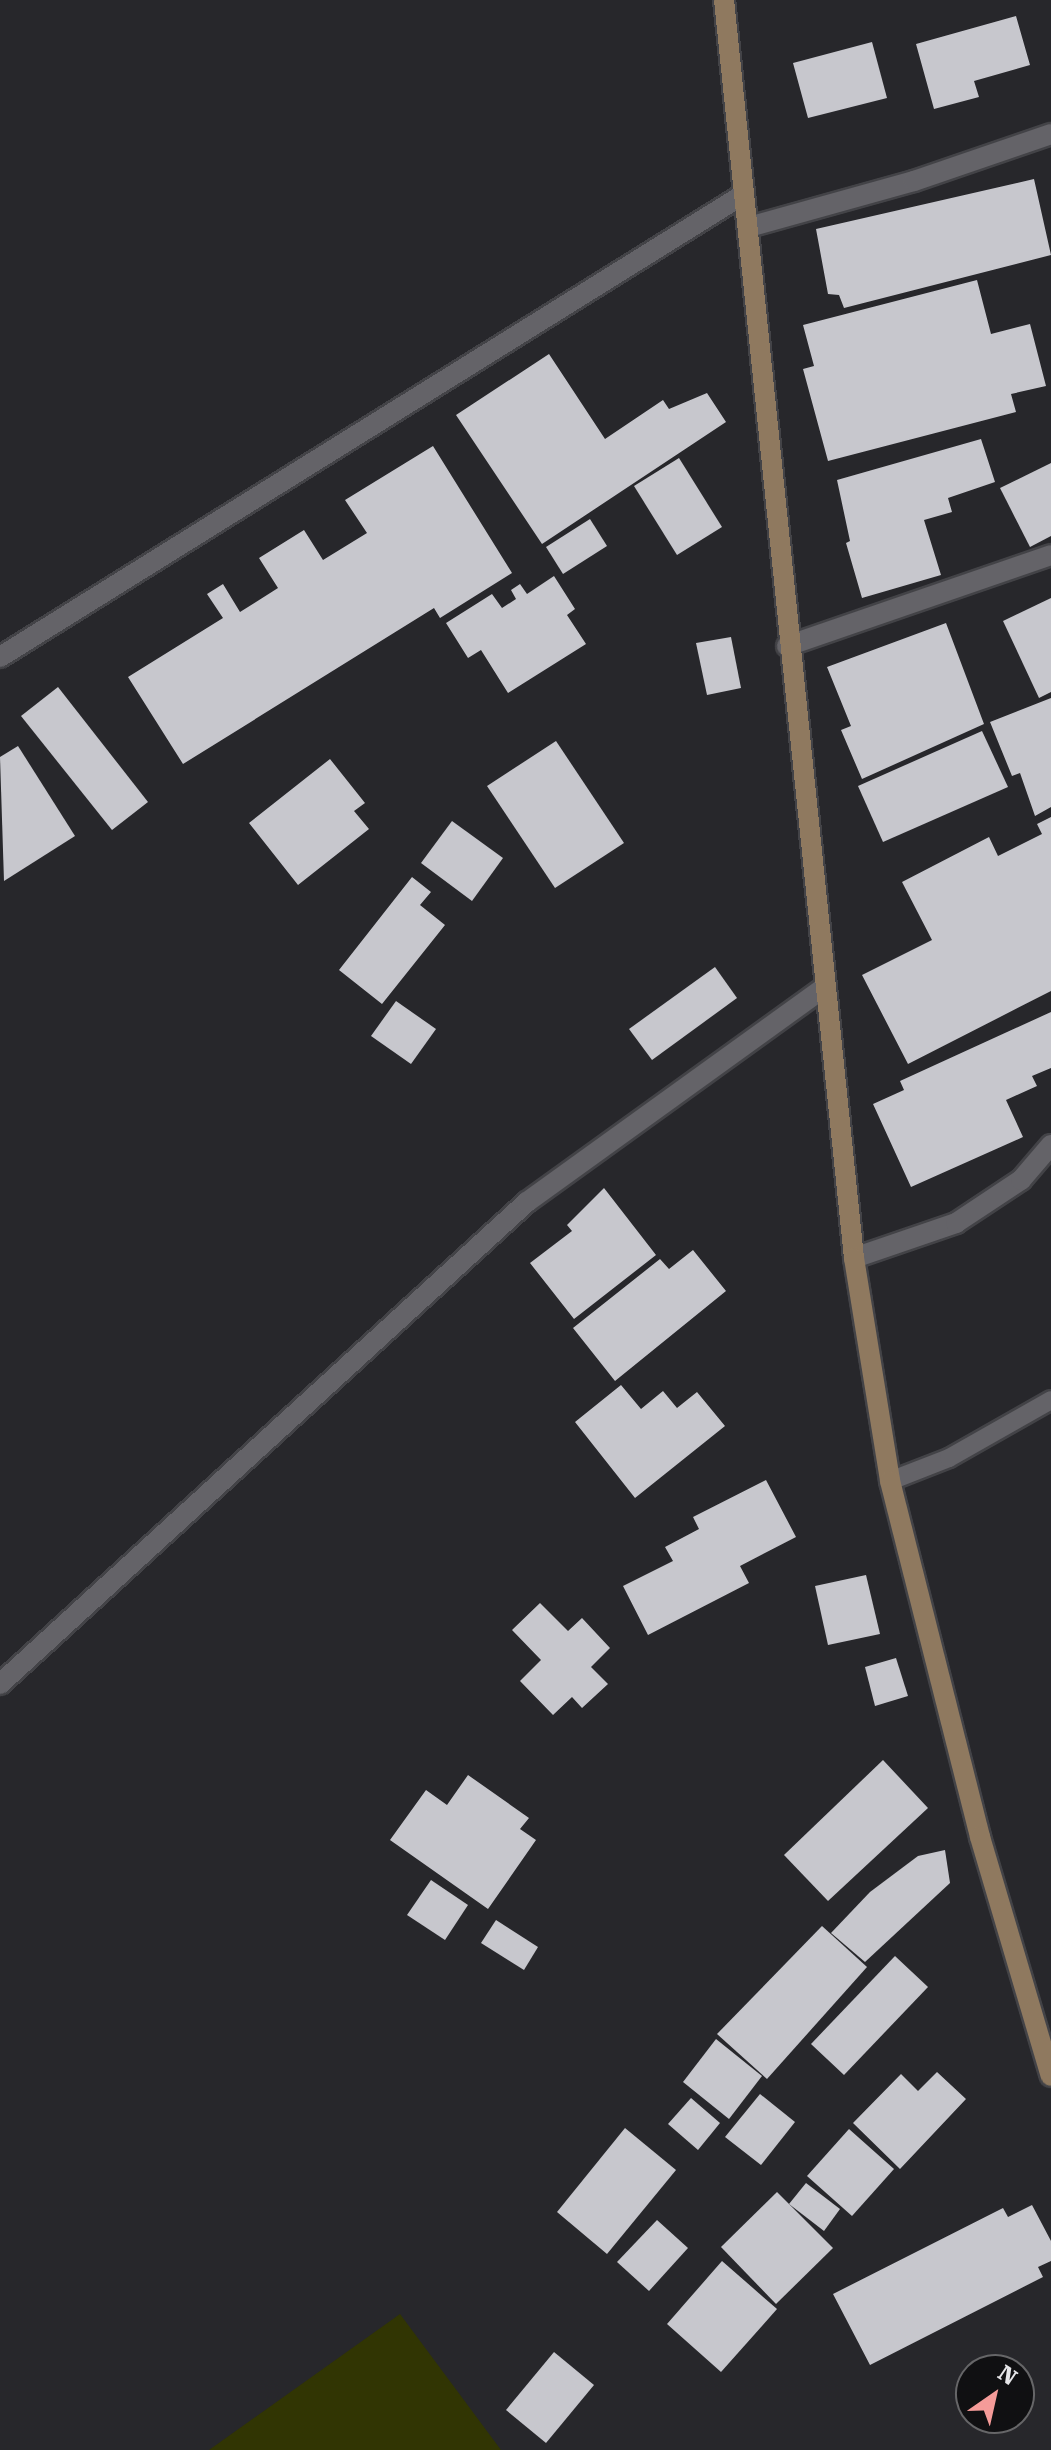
<!DOCTYPE html>
<style>
body{margin:0}
#map{position:relative;width:1051px;height:2450px;overflow:hidden;background:#27272b;font-family:"Roboto Serif",serif}
div>[style]{position:absolute}
[style*='--x']{left:calc(var(--x)*1px);top:calc(var(--y)*1px);width:calc(var(--w)*1px);rotate:calc(var(--a)*1deg)}
.green>*{inset:0;background:#313503}
.building>*{inset:0;background:#c7c7cd}
.roads{filter:drop-shadow(2px 0 #434347) drop-shadow(-2px 0 #434347) drop-shadow(0 2px #434347) drop-shadow(0 -2px #434347)}
.lane>*{height:18px;margin:-9px;padding:0 9px;transform-origin:9px;border-radius:9px;background:#646368}
.street>*{height:20px;margin:-10px;padding:0 10px;transform-origin:10px;border-radius:10px;background:#646368}
.secondary>*{height:20px;margin:-10px;padding:0 10px;transform-origin:10px;border-radius:10px;background:#8f795f}
span{translate:-50% -50%;white-space:nowrap;text-align:center;line-height:1.15;-webkit-text-stroke:8px #101012;paint-order:stroke}
.north{position:absolute;left:955px;top:2354px;width:80px;height:80px;box-sizing:border-box;background:#101012;border:2px solid #666668;border-radius:50%;rotate:34deg;font-size:22px;font-weight:700;line-height:32px;text-align:center;color:#e6e6e9}
.north::after{content:'';display:block;margin:auto;width:28px;height:36px;background:#f59b99;clip-path:polygon(50% 0,100% 100%,50% 72%,0 100%)}
</style>
<div id="map">
<div class="green">
<i style="clip-path:polygon(400px 2314px,501px 2450px,209px 2450px)"></i>
</div>
<div class="building">
<i style="clip-path:polygon(1016px 16px,1030px 65px,974px 81px,979px 97px,934px 109px,916px 44px)"></i>
<i style="clip-path:polygon(872px 42px,887px 98px,808px 118px,793px 63px)"></i>
<i style="clip-path:polygon(1034px 179px,1051px 255px,844px 308px,839px 295px,828px 294px,816px 229px)"></i>
<i style="clip-path:polygon(977px 280px,991px 334px,1030px 324px,1046px 386px,1011px 394px,1016px 412px,828px 461px,803px 369px,814px 366px,803px 325px)"></i>
<i style="clip-path:polygon(549px 354px,605px 439px,663px 400px,669px 409px,707px 393px,726px 422px,542px 544px,456px 415px)"></i>
<i style="clip-path:polygon(981px 439px,995px 482px,948px 498px,952px 512px,924px 520px,941px 575px,862px 598px,846px 543px,850px 541px,837px 480px)"></i>
<i style="clip-path:polygon(433px 446px,512px 573px,440px 618px,434px 608px,183px 764px,128px 677px,223px 618px,207px 594px,223px 584px,240px 612px,278px 588px,259px 558px,304px 530px,323px 560px,367px 533px,345px 500px)"></i>
<i style="clip-path:polygon(679px 458px,722px 527px,677px 555px,634px 486px)"></i>
<i style="clip-path:polygon(1051px 463px,1051px 536px,1030px 547px,1000px 488px)"></i>
<i style="clip-path:polygon(590px 519px,607px 546px,563px 574px,546px 547px)"></i>
<i style="clip-path:polygon(554px 576px,575px 609px,567px 615px,586px 644px,508px 693px,481px 650px,468px 658px,446px 623px,492px 594px,502px 608px,516px 599px,511px 590px,520px 584px,527px 594px)"></i>
<i style="clip-path:polygon(1051px 598px,1051px 692px,1039px 698px,1003px 621px)"></i>
<i style="clip-path:polygon(946px 623px,984px 724px,862px 779px,841px 730px,851px 726px,827px 667px)"></i>
<i style="clip-path:polygon(731px 637px,741px 688px,707px 695px,696px 643px)"></i>
<i style="clip-path:polygon(58px 687px,148px 802px,112px 830px,21px 716px)"></i>
<i style="clip-path:polygon(1051px 698px,1051px 807px,1035px 816px,1020px 773px,1012px 776px,990px 722px)"></i>
<i style="clip-path:polygon(982px 731px,1008px 787px,883px 842px,858px 786px)"></i>
<i style="clip-path:polygon(556px 741px,624px 843px,555px 888px,487px 786px)"></i>
<i style="clip-path:polygon(18px 746px,75px 836px,4px 881px,0 757px)"></i>
<i style="clip-path:polygon(330px 759px,365px 803px,354px 811px,369px 829px,298px 885px,249px 823px)"></i>
<i style="clip-path:polygon(1051px 817px,1051px 991px,908px 1064px,862px 975px,932px 940px,902px 882px,989px 837px,998px 856px,1042px 834px,1037px 824px)"></i>
<i style="clip-path:polygon(452px 821px,503px 858px,472px 901px,421px 863px)"></i>
<i style="clip-path:polygon(412px 877px,431px 892px,420px 905px,445px 925px,382px 1004px,339px 970px)"></i>
<i style="clip-path:polygon(715px 967px,737px 998px,652px 1060px,629px 1029px)"></i>
<i style="clip-path:polygon(396px 1001px,436px 1029px,411px 1064px,371px 1036px)"></i>
<i style="clip-path:polygon(1051px 1012px,1051px 1068px,1032px 1076px,1037px 1086px,1006px 1100px,1023px 1137px,911px 1187px,873px 1104px,904px 1090px,900px 1081px)"></i>
<i style="clip-path:polygon(604px 1188px,656px 1255px,574px 1319px,530px 1263px,572px 1231px,567px 1225px)"></i>
<i style="clip-path:polygon(693px 1250px,726px 1291px,615px 1381px,573px 1328px,660px 1259px,669px 1269px)"></i>
<i style="clip-path:polygon(621px 1385px,641px 1409px,663px 1391px,677px 1408px,697px 1392px,725px 1426px,635px 1498px,575px 1422px)"></i>
<i style="clip-path:polygon(766px 1480px,796px 1537px,740px 1566px,749px 1583px,648px 1635px,623px 1586px,673px 1561px,665px 1547px,699px 1529px,693px 1517px)"></i>
<i style="clip-path:polygon(866px 1575px,880px 1634px,828px 1645px,815px 1586px)"></i>
<i style="clip-path:polygon(540px 1603px,568px 1631px,582px 1618px,610px 1648px,591px 1667px,608px 1684px,582px 1708px,572px 1697px,553px 1715px,520px 1681px,541px 1660px,512px 1630px)"></i>
<i style="clip-path:polygon(896px 1658px,908px 1696px,875px 1706px,865px 1667px)"></i>
<i style="clip-path:polygon(883px 1760px,928px 1808px,828px 1901px,784px 1855px)"></i>
<i style="clip-path:polygon(468px 1775px,529px 1818px,520px 1829px,536px 1840px,488px 1909px,390px 1840px,426px 1790px,447px 1805px)"></i>
<i style="clip-path:polygon(945px 1850px,950px 1883px,865px 1962px,831px 1933px,870px 1892px,918px 1856px)"></i>
<i style="clip-path:polygon(431px 1880px,468px 1905px,445px 1940px,407px 1915px)"></i>
<i style="clip-path:polygon(496px 1920px,538px 1947px,524px 1970px,481px 1943px)"></i>
<i style="clip-path:polygon(822px 1926px,867px 1967px,767px 2079px,717px 2034px)"></i>
<i style="clip-path:polygon(895px 1956px,928px 1987px,844px 2075px,811px 2044px)"></i>
<i style="clip-path:polygon(716px 2039px,762px 2076px,729px 2119px,683px 2082px)"></i>
<i style="clip-path:polygon(937px 2072px,966px 2099px,900px 2169px,853px 2123px,901px 2074px,918px 2091px)"></i>
<i style="clip-path:polygon(760px 2094px,795px 2122px,761px 2165px,725px 2137px)"></i>
<i style="clip-path:polygon(691px 2098px,720px 2123px,698px 2150px,668px 2124px)"></i>
<i style="clip-path:polygon(625px 2128px,676px 2170px,607px 2254px,557px 2212px)"></i>
<i style="clip-path:polygon(849px 2129px,894px 2169px,852px 2216px,807px 2176px)"></i>
<i style="clip-path:polygon(806px 2183px,840px 2209px,824px 2231px,789px 2204px)"></i>
<i style="clip-path:polygon(777px 2192px,833px 2248px,776px 2304px,721px 2247px)"></i>
<i style="clip-path:polygon(1032px 2205px,1051px 2241px,1051px 2261px,1038px 2267px,1043px 2277px,870px 2365px,833px 2294px,1003px 2208px,1008px 2217px)"></i>
<i style="clip-path:polygon(657px 2220px,688px 2248px,649px 2291px,617px 2262px)"></i>
<i style="clip-path:polygon(722px 2261px,777px 2309px,721px 2372px,667px 2324px)"></i>
<i style="clip-path:polygon(554px 2352px,594px 2385px,546px 2443px,506px 2410px)"></i>
</div>
<div class="roads">
<div class="lane">
<i style="--x:890;--y:1481;--w:63;--a:-21.3"></i>
<i style="--x:949;--y:1458;--w:117;--a:-29.6"></i>
</div>
<div class="street">
<i style="--x:749;--y:227;--w:171;--a:-15.6"></i>
<i style="--x:914;--y:181;--w:145;--a:-18.9"></i>
<i style="--x:787;--y:646;--w:279;--a:-19"></i>
<i style="--x:0;--y:657;--w:876;--a:-31.89"></i>
<i style="--x:854;--y:1258;--w:108;--a:-18.9"></i>
<i style="--x:956;--y:1223;--w:78;--a:-33.5"></i>
<i style="--x:1021;--y:1180;--w:46;--a:-49.4"></i>
<i style="--x:0;--y:1684;--w:714;--a:-42.45"></i>
<i style="--x:527;--y:1202;--w:364;--a:-35.8"></i>
</div>
<div class="secondary">
<i style="--x:724;--y:0;--w:1265;--a:84.1"></i>
<i style="--x:854;--y:1258;--w:226;--a:80.8"></i>
<i style="--x:890;--y:1481;--w:367;--a:75.8"></i>
<i style="--x:980;--y:1837;--w:249;--a:73.5"></i>
</div>
</div>
<div class="north">N</div>
</div>
